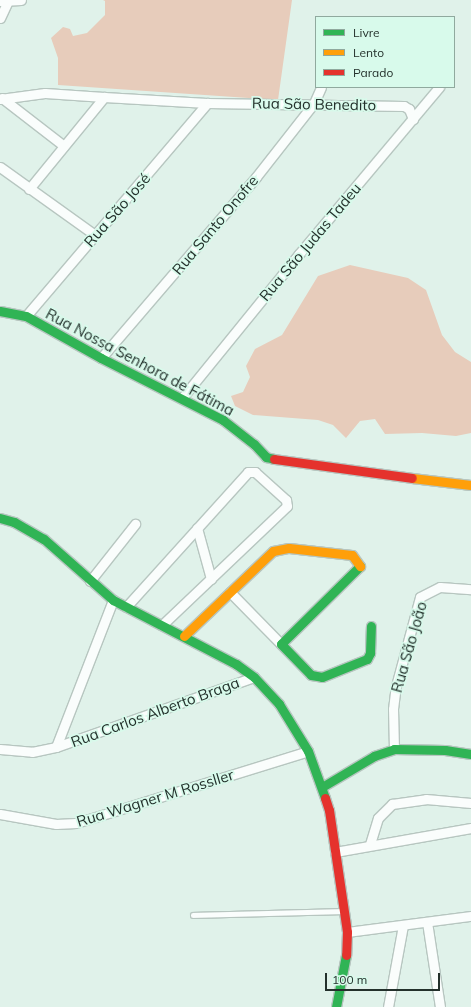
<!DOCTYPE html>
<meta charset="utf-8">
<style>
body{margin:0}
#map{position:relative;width:471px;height:1007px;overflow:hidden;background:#e0f2ea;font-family:Mulish,sans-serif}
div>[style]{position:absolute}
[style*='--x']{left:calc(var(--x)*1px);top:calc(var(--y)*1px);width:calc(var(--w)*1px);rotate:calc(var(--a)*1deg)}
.green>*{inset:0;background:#e7ccbb}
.roads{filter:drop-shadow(1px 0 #b7c6c0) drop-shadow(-1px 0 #b7c6c0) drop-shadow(0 1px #b7c6c0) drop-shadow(0 -1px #b7c6c0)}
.lane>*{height:4.5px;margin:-2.25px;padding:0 2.25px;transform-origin:2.25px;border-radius:2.25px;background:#fafdfc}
.street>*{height:9px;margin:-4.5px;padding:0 4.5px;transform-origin:4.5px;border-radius:4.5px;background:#fafdfc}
.fast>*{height:9px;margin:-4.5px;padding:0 4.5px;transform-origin:4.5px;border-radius:4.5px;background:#30b455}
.slow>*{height:9px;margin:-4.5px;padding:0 4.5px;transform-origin:4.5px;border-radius:4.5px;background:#ff9f0a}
.jam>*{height:9px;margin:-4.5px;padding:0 4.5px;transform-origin:4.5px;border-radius:4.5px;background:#e5322d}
span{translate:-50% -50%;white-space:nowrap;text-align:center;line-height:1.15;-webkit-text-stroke:3.5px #d8faeb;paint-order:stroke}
.street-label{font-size:15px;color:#23302b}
.legend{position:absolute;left:315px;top:16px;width:140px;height:72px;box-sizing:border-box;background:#d8faeb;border:1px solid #90a99e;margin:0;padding:5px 7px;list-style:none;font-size:12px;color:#23302b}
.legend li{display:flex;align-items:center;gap:8px;height:20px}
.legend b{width:20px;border:1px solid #90a99e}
.scale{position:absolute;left:325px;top:973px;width:115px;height:18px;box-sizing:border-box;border:2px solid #23302b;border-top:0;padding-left:5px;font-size:12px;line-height:14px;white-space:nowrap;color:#23302b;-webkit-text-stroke:3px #d8faeb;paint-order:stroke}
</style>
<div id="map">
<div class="green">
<i style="clip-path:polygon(103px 0,292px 0,278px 100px,58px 85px,58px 58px,51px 38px,63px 27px,70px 29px,73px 36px,87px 33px,105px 15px,105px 1px)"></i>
<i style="clip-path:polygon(350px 265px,408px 278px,426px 290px,442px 335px,455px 352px,471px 362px,471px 433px,456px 436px,422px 433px,385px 434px,375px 419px,360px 421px,346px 438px,333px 425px,318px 420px,253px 415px,235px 406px,231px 396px,243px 392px,250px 377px,246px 366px,255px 349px,282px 335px,318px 276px)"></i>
</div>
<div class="roads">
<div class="lane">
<i style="--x:193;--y:915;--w:150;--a:-1.5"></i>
</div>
<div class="street">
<i style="--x:0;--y:1;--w:21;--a:-3"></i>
<i style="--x:0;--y:18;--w:19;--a:-65"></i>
<i style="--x:2;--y:98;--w:78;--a:37.7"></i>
<i style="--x:0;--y:99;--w:45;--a:-7.6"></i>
<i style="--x:45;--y:93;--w:59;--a:3.9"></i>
<i style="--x:0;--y:167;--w:117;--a:35.6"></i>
<i style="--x:29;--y:189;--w:119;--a:-50.8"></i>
<i style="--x:104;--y:97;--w:103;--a:3.3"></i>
<i style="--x:207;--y:103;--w:197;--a:0.9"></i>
<i style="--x:404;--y:106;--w:6;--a:31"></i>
<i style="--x:409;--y:109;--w:11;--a:68"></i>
<i style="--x:26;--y:316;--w:280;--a:-49.6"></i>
<i style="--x:101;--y:358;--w:238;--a:-49.4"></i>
<i style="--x:256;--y:177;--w:94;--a:-51.9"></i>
<i style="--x:314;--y:103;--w:17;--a:-66"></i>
<i style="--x:182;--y:398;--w:186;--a:-50.9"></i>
<i style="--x:299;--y:254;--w:218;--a:-50"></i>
<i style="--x:197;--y:528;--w:53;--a:74.6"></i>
<i style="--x:90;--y:581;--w:73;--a:-51.7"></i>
<i style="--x:230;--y:592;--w:73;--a:45.6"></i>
<i style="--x:126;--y:607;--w:182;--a:-47.9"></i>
<i style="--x:248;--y:472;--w:7;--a:0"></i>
<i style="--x:255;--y:472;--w:42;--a:42.1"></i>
<i style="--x:286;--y:500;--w:6;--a:81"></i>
<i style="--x:287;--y:506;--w:173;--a:136.4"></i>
<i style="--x:56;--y:747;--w:158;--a:-68.8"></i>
<i style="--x:0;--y:749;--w:32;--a:5"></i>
<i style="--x:32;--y:752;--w:25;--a:-12"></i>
<i style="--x:56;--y:747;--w:210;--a:-19.5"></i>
<i style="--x:394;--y:749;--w:40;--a:-91.4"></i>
<i style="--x:393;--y:709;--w:23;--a:-83"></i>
<i style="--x:396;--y:686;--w:92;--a:-74.9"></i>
<i style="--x:420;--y:597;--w:22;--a:-27"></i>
<i style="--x:440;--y:587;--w:31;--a:4"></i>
<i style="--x:0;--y:814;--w:57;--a:10.1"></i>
<i style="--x:56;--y:824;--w:20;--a:-3"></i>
<i style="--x:76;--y:823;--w:243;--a:-17.2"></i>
<i style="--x:370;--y:844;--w:27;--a:-73"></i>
<i style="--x:378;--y:818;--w:20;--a:-45"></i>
<i style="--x:392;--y:804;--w:34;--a:-8"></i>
<i style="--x:426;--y:799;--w:45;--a:5.1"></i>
<i style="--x:335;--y:852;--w:138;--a:-10"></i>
<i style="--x:427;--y:922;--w:86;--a:81.3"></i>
<i style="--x:347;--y:932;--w:125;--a:-7.4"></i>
<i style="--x:388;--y:1007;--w:83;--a:-79.6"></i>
</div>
<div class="fast">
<i style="--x:0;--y:311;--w:26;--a:11"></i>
<i style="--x:26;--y:316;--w:86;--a:29.2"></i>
<i style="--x:101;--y:358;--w:137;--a:26.9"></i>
<i style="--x:223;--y:420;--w:39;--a:38"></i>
<i style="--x:254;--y:444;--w:18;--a:47"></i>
<i style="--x:266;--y:457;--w:8;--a:14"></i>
<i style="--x:0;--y:518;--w:15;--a:16"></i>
<i style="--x:14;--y:522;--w:34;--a:30"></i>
<i style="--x:44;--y:539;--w:92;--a:41.5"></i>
<i style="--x:113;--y:600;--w:139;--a:27.5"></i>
<i style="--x:236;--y:664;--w:22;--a:36"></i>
<i style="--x:254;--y:677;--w:37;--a:47"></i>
<i style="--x:279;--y:704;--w:55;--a:58.3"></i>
<i style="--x:308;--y:751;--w:50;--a:70.1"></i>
<i style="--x:360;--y:566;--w:111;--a:135.4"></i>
<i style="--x:281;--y:644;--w:43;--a:45.9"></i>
<i style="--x:311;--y:675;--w:11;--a:10"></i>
<i style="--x:322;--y:677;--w:48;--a:-21.8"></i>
<i style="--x:367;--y:659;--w:7;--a:-63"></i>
<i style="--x:370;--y:653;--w:27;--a:-88"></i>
<i style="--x:322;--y:787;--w:61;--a:-30.8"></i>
<i style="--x:374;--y:756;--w:21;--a:-19"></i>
<i style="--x:394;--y:749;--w:51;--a:1.1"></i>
<i style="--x:445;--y:750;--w:26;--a:9"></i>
<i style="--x:336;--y:1007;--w:53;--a:-79.1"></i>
</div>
<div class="slow">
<i style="--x:412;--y:478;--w:59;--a:6.8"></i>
<i style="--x:184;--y:636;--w:123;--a:-43.7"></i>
<i style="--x:273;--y:551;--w:16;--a:-11"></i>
<i style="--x:289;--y:548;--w:63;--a:6.3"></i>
<i style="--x:352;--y:555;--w:14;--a:54"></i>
</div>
<div class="jam">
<i style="--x:274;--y:459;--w:139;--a:7.8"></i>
<i style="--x:325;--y:798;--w:13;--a:72"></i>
<i style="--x:329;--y:810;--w:123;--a:81.6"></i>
<i style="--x:347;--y:932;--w:23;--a:92"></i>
</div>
</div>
<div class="street-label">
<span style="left:314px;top:104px;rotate:1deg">Rua São Benedito</span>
<span style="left:117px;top:210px;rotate:-49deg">Rua São José</span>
<span style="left:215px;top:225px;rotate:-50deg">Rua Santo Onofre</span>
<span style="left:310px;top:242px;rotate:-50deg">Rua São Judas Tadeu</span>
<span style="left:140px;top:362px;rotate:28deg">Rua Nossa Senhora de Fátima</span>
<span style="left:409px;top:647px;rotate:-74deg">Rua São João</span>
<span style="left:155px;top:712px;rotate:-20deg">Rua Carlos Alberto Braga</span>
<span style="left:155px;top:798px;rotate:-17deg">Rua Wagner M Rossller</span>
</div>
<ul class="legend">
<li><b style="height:5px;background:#30b455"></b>Livre</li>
<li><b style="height:5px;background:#ff9f0a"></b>Lento</li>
<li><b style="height:5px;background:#e5322d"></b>Parado</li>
</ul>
<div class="scale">100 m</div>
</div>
